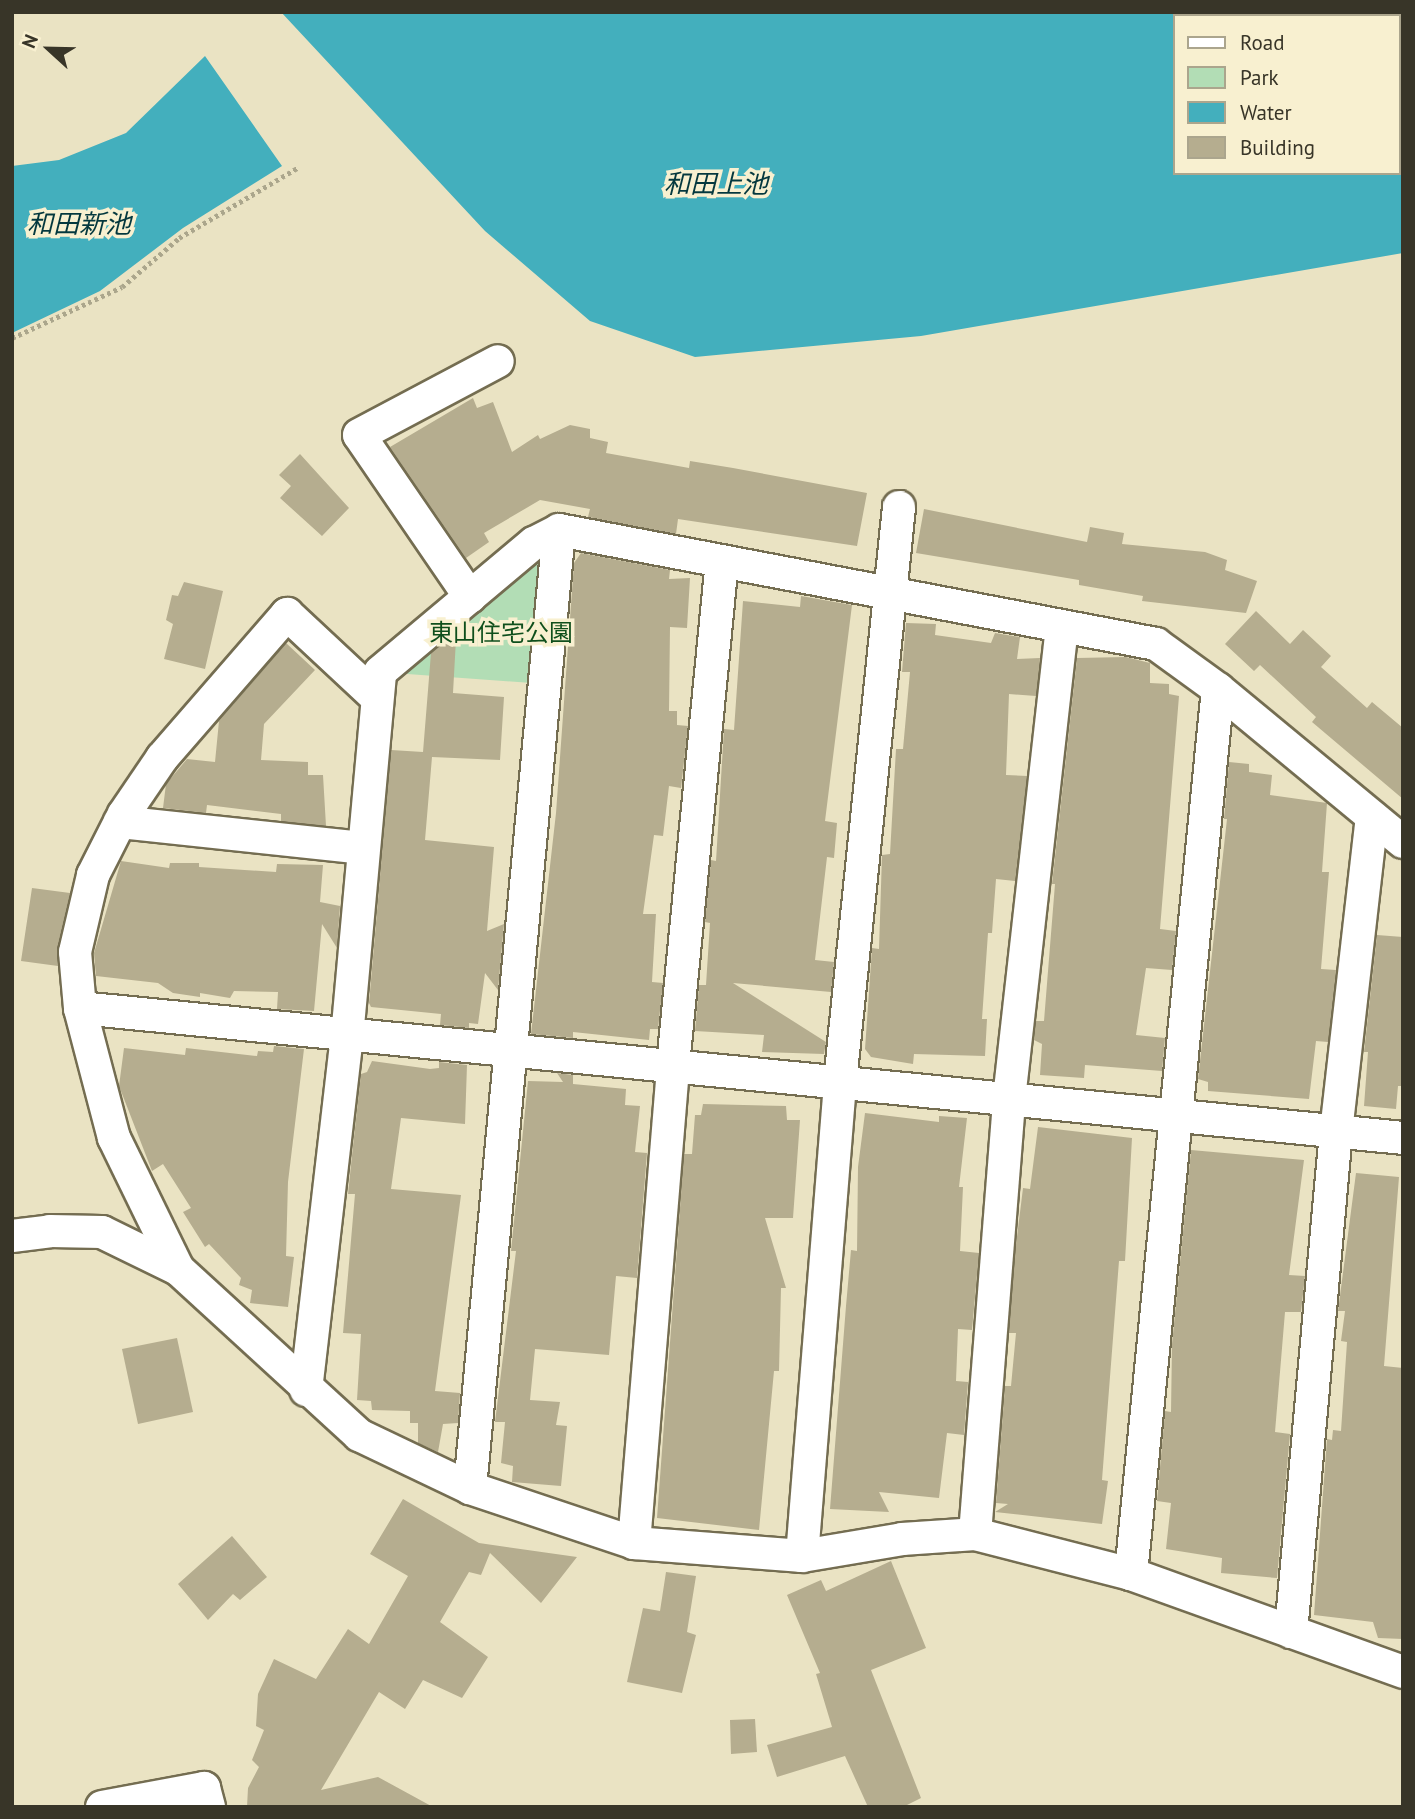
<!DOCTYPE html>
<meta charset="utf-8">
<style>
body{margin:0}
#map{position:relative;width:1415px;height:1819px;overflow:hidden;background:#eae3c3;font-family:"PT Sans","Noto Sans JP",sans-serif}
div>[style]{position:absolute}
[style*='--x']{left:calc(var(--x)*1px);top:calc(var(--y)*1px);width:calc(var(--w)*1px);rotate:calc(var(--a)*1deg)}
.green>*{inset:0;background:#b2ddb5}
.water>*{inset:0;background:#43afbd}
.building>*{inset:0;background:#b5ad8f}
.path>*{height:4.5px;margin-top:-2.25px;transform-origin:0;background:repeating-linear-gradient(90deg,#aba68c 0 3.5px,transparent 0 7px)}
.roads{filter:drop-shadow(2px 0 #746d51) drop-shadow(-2px 0 #746d51) drop-shadow(0 2px #746d51) drop-shadow(0 -2px #746d51)}
.minor>*{height:32px;margin:-16px;padding:0 16px;transform-origin:16px;border-radius:16px;background:#fff}
span{translate:-50% -50%;white-space:nowrap;text-align:center;line-height:1.15;-webkit-text-stroke:7px #f8f0d0;paint-order:stroke}
.park-label{font-size:24px;color:#0f4f1c}
.water-label{font-size:26px;color:#04383e;font-style:italic}
.frame{position:absolute;inset:0;border:14px solid #383528;pointer-events:none}
.legend{position:absolute;left:1173px;top:14px;width:228px;height:161px;box-sizing:border-box;background:#f8f0d0;border:2px solid #aba58d;margin:0;padding:9px 12px;list-style:none;font-size:21px;color:#383528}
.legend li{display:flex;align-items:center;gap:14px;height:35px}
.legend b{width:35px;border:2px solid #aba58d}
.north{position:absolute;left:14px;top:14px;width:70px;height:70px;-webkit-text-stroke:5px #f8f0d0;paint-order:stroke;rotate:292deg;font-size:19px;font-weight:700;line-height:28px;text-align:center;color:#383528}
.north::after{content:'';display:block;margin:auto;width:24px;height:32px;background:#383528;clip-path:polygon(50% 0,100% 100%,50% 72%,0 100%)}
</style>
<div id="map">
<div class="green">
<i style="clip-path:polygon(559px 530px,545px 684px,380px 672px)"></i>
</div>
<div class="water">
<i style="clip-path:polygon(evenodd,281px 12px,1403px 12px,1403px 253px,921px 336px,695px 357px,590px 321px,485px 231px,281px 12px,1175px 16px,1399px 16px,1399px 173px,1175px 173px,1175px 16px)"></i>
<i style="clip-path:polygon(205px 56px,282px 166px,183px 228px,100px 291px,12px 333px,12px 166px,59px 160px,126px 133px)"></i>
</div>
<div class="building">
<i style="clip-path:polygon(473px 398px,477px 408px,493px 402px,512px 452px,538px 435px,540px 439px,570px 425px,590px 429px,590px 438px,608px 442px,606px 453px,689px 468px,690px 461px,733px 468px,867px 493px,857px 546px,678px 519px,676px 534px,588px 517px,590px 509px,540px 500px,484px 533px,489px 542px,466px 558px,390px 447px)"></i>
<i style="clip-path:polygon(300px 454px,349px 508px,322px 536px,280px 498px,291px 486px,279px 475px)"></i>
<i style="clip-path:polygon(924px 509px,1087px 542px,1090px 527px,1124px 533px,1122px 544px,1205px 552px,1227px 560px,1225px 570px,1257px 581px,1246px 613px,1142px 601px,1143px 596px,1079px 585px,1079px 580px,916px 553px)"></i>
<i style="clip-path:polygon(581px 553px,670px 570px,669px 579px,690px 578px,687px 628px,670px 627px,669px 711px,677px 711px,677px 725px,688px 726px,681px 788px,669px 786px,663px 836px,654px 835px,643px 914px,656px 914px,652px 982px,663px 983px,658px 1029px,650px 1029px,649px 1040px,573px 1032px,573px 1038px,531px 1034px,556px 813px,574px 563px)"></i>
<i style="clip-path:polygon(184px 582px,223px 591px,205px 669px,164px 659px,173px 624px,166px 620px,172px 595px,178px 596px)"></i>
<i style="clip-path:polygon(801px 596px,852px 605px,825px 821px,837px 823px,834px 858px,827px 857px,815px 960px,834px 962px,831px 992px,733px 983px,826px 1042px,824px 1054px,762px 1052px,764px 1035px,695px 1031px,699px 985px,706px 985px,710px 923px,705px 922px,711px 860px,716px 861px,724px 729px,734px 730px,743px 601px,800px 607px)"></i>
<i style="clip-path:polygon(1256px 611px,1290px 644px,1303px 630px,1331px 656px,1321px 667px,1367px 708px,1372px 702px,1403px 728px,1403px 799px,1312px 722px,1316px 717px,1260px 665px,1254px 671px,1225px 644px)"></i>
<i style="clip-path:polygon(906px 623px,936px 624px,935px 635px,991px 643px,995px 633px,1020px 637px,1017px 659px,1040px 658px,1036px 696px,1009px 694px,1006px 775px,1027px 776px,1015px 881px,996px 879px,992px 933px,988px 933px,982px 1019px,987px 1019px,985px 1056px,914px 1054px,913px 1064px,871px 1057px,865px 1049px,872px 948px,879px 949px,882px 855px,890px 854px,896px 749px,903px 749px,910px 672px,902px 672px)"></i>
<i style="clip-path:polygon(448px 639px,456px 639px,453px 693px,504px 697px,500px 760px,432px 757px,425px 840px,494px 847px,487px 931px,504px 924px,498px 990px,485px 973px,478px 1024px,469px 1023px,469px 1028px,440px 1025px,441px 1014px,371px 1007px,369px 1003px,391px 750px,423px 752px,431px 653px)"></i>
<i style="clip-path:polygon(286px 643px,315px 670px,264px 724px,261px 760px,308px 762px,308px 775px,323px 775px,326px 826px,281px 821px,281px 814px,207px 805px,206px 813px,163px 808px,166px 784px,187px 759px,215px 762px,219px 721px)"></i>
<i style="clip-path:polygon(1126px 657px,1150px 663px,1150px 683px,1169px 684px,1169px 694px,1179px 696px,1160px 929px,1176px 931px,1172px 970px,1146px 968px,1136px 1035px,1165px 1038px,1162px 1071px,1085px 1065px,1084px 1078px,1040px 1075px,1042px 1044px,1034px 1040px,1036px 1021px,1044px 1021px,1055px 884px,1052px 884px,1077px 658px)"></i>
<i style="clip-path:polygon(1229px 762px,1249px 764px,1249px 772px,1272px 775px,1270px 795px,1327px 803px,1322px 872px,1329px 872px,1321px 969px,1336px 970px,1328px 1042px,1316px 1041px,1309px 1099px,1208px 1091px,1208px 1082px,1198px 1079px,1227px 819px,1224px 819px)"></i>
<i style="clip-path:polygon(121px 861px,169px 868px,170px 863px,199px 863px,199px 867px,276px 872px,277px 864px,323px 865px,320px 902px,340px 906px,337px 948px,322px 924px,314px 1011px,277px 1009px,278px 992px,234px 991px,230px 998px,200px 993px,200px 997px,173px 993px,158px 983px,96px 976px,94px 953px)"></i>
<i style="clip-path:polygon(32px 888px,70px 893px,57px 948px,58px 966px,21px 961px)"></i>
<i style="clip-path:polygon(1377px 935px,1403px 937px,1403px 1086px,1398px 1086px,1396px 1109px,1364px 1106px,1368px 1052px,1364px 1052px)"></i>
<i style="clip-path:polygon(274px 1046px,304px 1049px,288px 1182px,286px 1256px,294px 1257px,288px 1307px,250px 1303px,252px 1290px,239px 1285px,241px 1278px,209px 1244px,205px 1247px,183px 1212px,191px 1208px,163px 1164px,152px 1171px,119px 1086px,124px 1048px,185px 1055px,186px 1048px,257px 1056px,258px 1051px,273px 1052px)"></i>
<i style="clip-path:polygon(372px 1061px,430px 1069px,439px 1068px,439px 1062px,467px 1065px,465px 1124px,401px 1118px,391px 1189px,461px 1195px,435px 1391px,460px 1393px,458px 1423px,443px 1424px,438px 1452px,418px 1443px,418px 1423px,410px 1423px,410px 1411px,372px 1410px,371px 1401px,357px 1400px,361px 1334px,343px 1333px,355px 1194px,348px 1194px,353px 1146px,361px 1074px,367px 1072px)"></i>
<i style="clip-path:polygon(557px 1073px,573px 1075px,573px 1084px,626px 1089px,625px 1105px,640px 1106px,635px 1152px,647px 1153px,637px 1278px,616px 1276px,609px 1355px,535px 1349px,530px 1400px,560px 1402px,556px 1425px,567px 1426px,561px 1486px,512px 1482px,513px 1466px,501px 1463px,505px 1422px,495px 1422px,516px 1251px,511px 1251px,528px 1081px,563px 1082px)"></i>
<i style="clip-path:polygon(703px 1104px,786px 1106px,787px 1120px,800px 1120px,793px 1218px,765px 1218px,786px 1288px,781px 1288px,779px 1371px,774px 1371px,759px 1530px,657px 1518px,684px 1154px,692px 1154px,695px 1115px,701px 1115px)"></i>
<i style="clip-path:polygon(865px 1113px,939px 1122px,939px 1116px,967px 1118px,959px 1187px,963px 1187px,960px 1251px,979px 1253px,972px 1330px,958px 1329px,956px 1381px,968px 1382px,964px 1435px,947px 1433px,939px 1498px,879px 1492px,889px 1512px,830px 1509px,846px 1306px,851px 1250px,857px 1251px,858px 1167px)"></i>
<i style="clip-path:polygon(1038px 1127px,1132px 1138px,1125px 1261px,1119px 1261px,1102px 1480px,1108px 1481px,1102px 1524px,995px 1512px,1008px 1504px,996px 1503px,1005px 1386px,1011px 1386px,1016px 1333px,1009px 1333px,1015px 1253px,1023px 1188px,1030px 1189px)"></i>
<i style="clip-path:polygon(1191px 1150px,1304px 1160px,1289px 1275px,1305px 1276px,1301px 1312px,1285px 1312px,1275px 1432px,1290px 1434px,1277px 1578px,1221px 1573px,1222px 1558px,1166px 1549px,1171px 1503px,1157px 1501px,1165px 1411px,1171px 1412px,1172px 1344px)"></i>
<i style="clip-path:polygon(1356px 1173px,1399px 1177px,1384px 1366px,1403px 1368px,1403px 1639px,1378px 1638px,1373px 1622px,1314px 1615px,1327px 1439px,1332px 1440px,1333px 1430px,1341px 1431px,1347px 1342px,1341px 1341px,1345px 1311px,1338px 1311px)"></i>
<i style="clip-path:polygon(177px 1338px,193px 1412px,138px 1424px,122px 1349px)"></i>
<i style="clip-path:polygon(403px 1499px,479px 1543px,577px 1557px,541px 1603px,490px 1553px,481px 1575px,469px 1572px,440px 1622px,488px 1657px,462px 1698px,423px 1680px,405px 1709px,379px 1692px,321px 1790px,378px 1777px,433px 1807px,247px 1807px,248px 1788px,259px 1767px,252px 1760px,264px 1730px,256px 1726px,258px 1694px,274px 1659px,316px 1679px,348px 1629px,369px 1644px,408px 1576px,370px 1554px)"></i>
<i style="clip-path:polygon(232px 1536px,267px 1577px,240px 1600px,233px 1594px,208px 1620px,178px 1584px)"></i>
<i style="clip-path:polygon(891px 1561px,926px 1648px,871px 1670px,921px 1798px,903px 1807px,868px 1807px,845px 1756px,777px 1777px,767px 1745px,832px 1727px,816px 1674px,820px 1673px,787px 1595px,821px 1580px,826px 1591px)"></i>
<i style="clip-path:polygon(666px 1572px,696px 1576px,687px 1632px,696px 1635px,682px 1693px,627px 1682px,643px 1608px,660px 1611px)"></i>
<i style="clip-path:polygon(755px 1719px,757px 1752px,731px 1754px,730px 1720px)"></i>
</div>
<div class="path">
<i style="--x:12;--y:338;--w:121;--a:-24.9"></i>
<i style="--x:122;--y:287;--w:75;--a:-40.7"></i>
<i style="--x:179;--y:238;--w:139;--a:-30.6"></i>
</div>
<div class="roads">
<div class="minor">
<i style="--x:470;--y:597;--w:196;--a:-124.4"></i>
<i style="--x:359;--y:435;--w:157;--a:-28"></i>
<i style="--x:120;--y:822;--w:244;--a:6.1"></i>
<i style="--x:80;--y:1008;--w:1329;--a:5.61"></i>
<i style="--x:12;--y:1236;--w:38;--a:-7"></i>
<i style="--x:50;--y:1231;--w:52;--a:1.1"></i>
<i style="--x:102;--y:1232;--w:85;--a:26"></i>
<i style="--x:178;--y:1269;--w:246;--a:42.5"></i>
<i style="--x:359;--y:1435;--w:123;--a:25.5"></i>
<i style="--x:470;--y:1488;--w:173;--a:18.5"></i>
<i style="--x:634;--y:1543;--w:169;--a:4.4"></i>
<i style="--x:802;--y:1556;--w:101;--a:-9.6"></i>
<i style="--x:902;--y:1539;--w:73;--a:-3.9"></i>
<i style="--x:975;--y:1534;--w:161;--a:14.4"></i>
<i style="--x:1131;--y:1574;--w:289;--a:19.8"></i>
<i style="--x:178;--y:1269;--w:146;--a:-116"></i>
<i style="--x:114;--y:1138;--w:134;--a:-104.7"></i>
<i style="--x:80;--y:1008;--w:56;--a:-95.1"></i>
<i style="--x:75;--y:952;--w:79;--a:-76.8"></i>
<i style="--x:93;--y:875;--w:68;--a:-63.1"></i>
<i style="--x:124;--y:814;--w:68;--a:-55.8"></i>
<i style="--x:162;--y:758;--w:191;--a:-49"></i>
<i style="--x:287;--y:614;--w:122;--a:43"></i>
<i style="--x:306;--y:1390;--w:355;--a:-83.4"></i>
<i style="--x:347;--y:1037;--w:366;--a:-84.8"></i>
<i style="--x:380;--y:672;--w:201;--a:-40"></i>
<i style="--x:534;--y:543;--w:28;--a:-27"></i>
<i style="--x:559;--y:530;--w:608;--a:10.81"></i>
<i style="--x:1156;--y:644;--w:77;--a:36"></i>
<i style="--x:1218;--y:689;--w:240;--a:39.6"></i>
<i style="--x:470;--y:1488;--w:962;--a:-84.69"></i>
<i style="--x:975;--y:1534;--w:436;--a:-85.5"></i>
<i style="--x:1009;--y:1099;--w:475;--a:-83.6"></i>
<i style="--x:634;--y:1543;--w:480;--a:-85.3"></i>
<i style="--x:673;--y:1065;--w:506;--a:-84.45"></i>
<i style="--x:802;--y:1556;--w:476;--a:-85.4"></i>
<i style="--x:840;--y:1082;--w:578;--a:-84.14"></i>
<i style="--x:1131;--y:1574;--w:889;--a:-84.39"></i>
<i style="--x:1291;--y:1632;--w:502;--a:-84.86"></i>
<i style="--x:1336;--y:1132;--w:317;--a:-83.5"></i>
<i style="--x:102;--y:1807;--w:104;--a:-10.6"></i>
<i style="--x:204;--y:1788;--w:20;--a:75"></i>
</div>
</div>
<div class="park-label">
<span style="left:501px;top:633px">東山住宅公園</span>
</div>
<div class="water-label">
<span style="left:716px;top:184px">和田上池</span>
<span style="left:79px;top:224px">和田新池</span>
</div>
<div class="frame"></div>
<ul class="legend">
<li><b style="height:9px;background:#fff"></b>Road</li>
<li><b style="height:19px;background:#b2ddb5"></b>Park</li>
<li><b style="height:19px;background:#43afbd"></b>Water</li>
<li><b style="height:19px;background:#b5ad8f"></b>Building</li>
</ul>
<div class="north">N</div>
</div>
